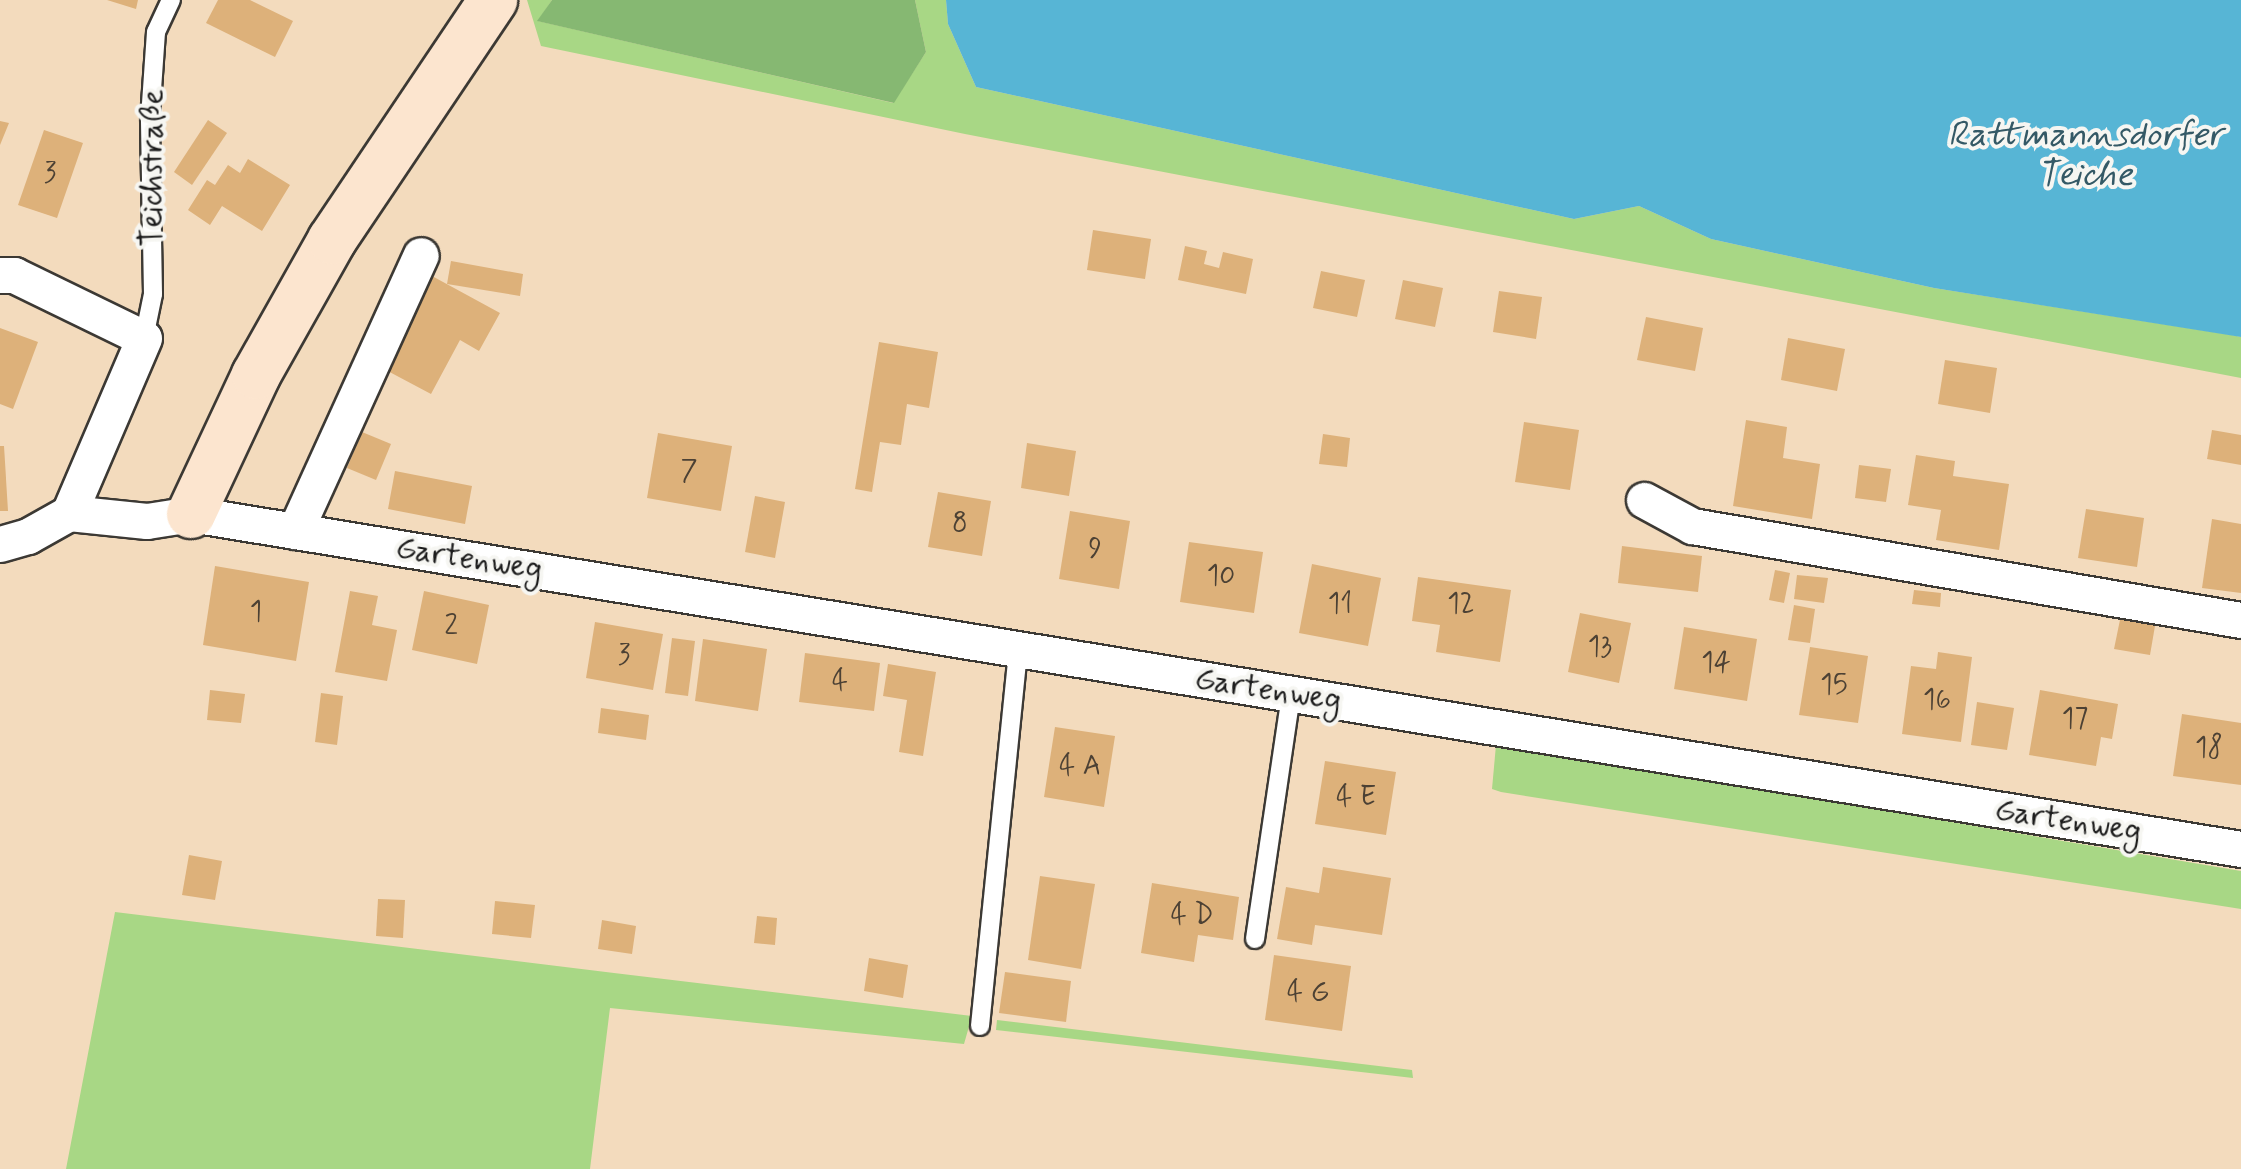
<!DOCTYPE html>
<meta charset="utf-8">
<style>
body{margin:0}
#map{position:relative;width:2241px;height:1169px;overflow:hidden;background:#f3dbbd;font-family:Mynerve,sans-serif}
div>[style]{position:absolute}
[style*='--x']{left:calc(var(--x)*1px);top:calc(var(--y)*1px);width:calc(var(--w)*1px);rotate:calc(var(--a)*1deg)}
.green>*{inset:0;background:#a8d785}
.forest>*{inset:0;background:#86b872}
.water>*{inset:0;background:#57b5d5}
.building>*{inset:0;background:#ddb17a}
.roads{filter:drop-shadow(2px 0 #3c3934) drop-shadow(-2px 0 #3c3934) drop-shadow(0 2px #3c3934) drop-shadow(0 -2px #3c3934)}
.service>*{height:18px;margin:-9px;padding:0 9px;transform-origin:9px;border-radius:9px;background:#fff}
.minor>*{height:35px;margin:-17.5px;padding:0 17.5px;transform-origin:17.5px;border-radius:17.5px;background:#fff}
.secondary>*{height:48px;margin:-24px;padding:0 24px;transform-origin:24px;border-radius:24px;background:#fce5cf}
span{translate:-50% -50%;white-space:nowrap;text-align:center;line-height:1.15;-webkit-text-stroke:8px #f6f6f2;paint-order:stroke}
.number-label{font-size:28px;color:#4c4134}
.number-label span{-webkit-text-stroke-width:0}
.street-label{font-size:32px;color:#1c1c1c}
.water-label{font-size:35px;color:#345966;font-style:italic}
</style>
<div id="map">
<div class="green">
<i style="clip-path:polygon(527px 0,552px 0,538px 21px,893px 103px,926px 52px,915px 0,946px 0,948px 24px,976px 87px,1574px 219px,1639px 206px,1711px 239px,1934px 288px,2232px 335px,2241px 337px,2241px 378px,965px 134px,541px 46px)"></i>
<i style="clip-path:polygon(1496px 745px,2241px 871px,2241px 909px,1501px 792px,1492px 789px)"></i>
<i style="clip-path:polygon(115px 912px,614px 973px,972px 1016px,964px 1044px,610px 1008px,590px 1169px,66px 1169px)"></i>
<i style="clip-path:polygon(997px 1020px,1412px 1070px,1413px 1078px,996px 1030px)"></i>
</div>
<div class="forest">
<i style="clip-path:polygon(552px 0,915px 0,926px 52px,894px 103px,537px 21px)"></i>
</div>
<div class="water">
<i style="clip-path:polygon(946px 0,2241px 0,2241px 337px,1934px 288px,1711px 239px,1639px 206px,1574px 219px,976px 87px,948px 24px)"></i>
</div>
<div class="building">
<i style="clip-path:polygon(107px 0,138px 0,136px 9px)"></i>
<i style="clip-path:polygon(218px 0,250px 0,293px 21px,275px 57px,206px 23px)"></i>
<i style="clip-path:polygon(208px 120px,227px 133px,192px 185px,174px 172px)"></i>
<i style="clip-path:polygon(0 121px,9px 123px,0 145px)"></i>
<i style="clip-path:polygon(44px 130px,83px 143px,57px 218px,18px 205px)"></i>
<i style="clip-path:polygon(248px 159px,290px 185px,262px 231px,222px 206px,210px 225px,188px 210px,207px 180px,215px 185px,228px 165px,240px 173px)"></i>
<i style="clip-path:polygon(1093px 230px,1151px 239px,1145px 279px,1087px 270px)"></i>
<i style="clip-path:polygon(1185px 246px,1207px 251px,1204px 264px,1219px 268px,1223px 252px,1253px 259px,1246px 294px,1178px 280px)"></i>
<i style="clip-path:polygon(451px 261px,523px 274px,520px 296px,447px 284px)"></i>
<i style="clip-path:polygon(1321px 271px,1365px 280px,1357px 317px,1313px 308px)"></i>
<i style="clip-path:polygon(432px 276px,500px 313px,479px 351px,460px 340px,431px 394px,382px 368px)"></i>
<i style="clip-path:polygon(1403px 280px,1443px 288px,1435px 327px,1395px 319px)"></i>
<i style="clip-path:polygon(1499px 291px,1542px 297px,1536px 339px,1493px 332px)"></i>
<i style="clip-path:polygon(1646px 317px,1703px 328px,1695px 371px,1637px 360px)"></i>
<i style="clip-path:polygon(0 328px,38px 342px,13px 409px,0 404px)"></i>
<i style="clip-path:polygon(1788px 338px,1845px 349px,1837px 391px,1781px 380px)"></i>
<i style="clip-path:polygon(879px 342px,938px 352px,929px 408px,907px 404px,901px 445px,880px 442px,872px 492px,855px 489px)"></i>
<i style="clip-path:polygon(1945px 360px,1997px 368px,1990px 413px,1938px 404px)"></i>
<i style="clip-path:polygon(1746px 420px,1787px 427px,1783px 458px,1820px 464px,1812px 519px,1733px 506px)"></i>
<i style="clip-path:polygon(1524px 422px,1579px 430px,1570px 490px,1515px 482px)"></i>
<i style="clip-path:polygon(2212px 430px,2241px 435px,2241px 465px,2207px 459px)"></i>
<i style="clip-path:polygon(362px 432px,391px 444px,376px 480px,347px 468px)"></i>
<i style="clip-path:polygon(658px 433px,732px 446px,721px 511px,647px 498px)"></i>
<i style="clip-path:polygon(1323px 434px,1350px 438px,1347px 467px,1319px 464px)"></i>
<i style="clip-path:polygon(1027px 443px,1076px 451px,1069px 496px,1021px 488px)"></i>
<i style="clip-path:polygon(0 446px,4px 446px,8px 511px,0 511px)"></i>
<i style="clip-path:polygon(1916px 455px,1955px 461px,1953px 476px,2009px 484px,1999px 550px,1936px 540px,1941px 510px,1908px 505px)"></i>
<i style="clip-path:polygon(1859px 465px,1891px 469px,1886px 502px,1855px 498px)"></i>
<i style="clip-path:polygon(395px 471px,472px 486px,465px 524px,388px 509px)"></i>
<i style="clip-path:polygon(938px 492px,991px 501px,982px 556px,928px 547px)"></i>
<i style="clip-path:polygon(755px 496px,785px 502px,775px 558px,745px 552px)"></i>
<i style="clip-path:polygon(2086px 509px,2144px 518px,2137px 567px,2078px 558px)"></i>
<i style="clip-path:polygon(1070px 511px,1130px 521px,1119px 589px,1059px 579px)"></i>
<i style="clip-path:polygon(2212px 519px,2241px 524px,2241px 593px,2202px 588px)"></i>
<i style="clip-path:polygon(1189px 542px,1263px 552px,1254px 613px,1180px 602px)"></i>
<i style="clip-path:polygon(1622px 546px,1702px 556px,1698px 592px,1618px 583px)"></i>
<i style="clip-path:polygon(1312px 564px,1381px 578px,1368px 646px,1299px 633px)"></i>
<i style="clip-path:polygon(215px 566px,309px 582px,296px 661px,203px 645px)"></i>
<i style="clip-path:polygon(1775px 570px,1790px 573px,1784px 603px,1769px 600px)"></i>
<i style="clip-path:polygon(1797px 575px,1828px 578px,1824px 603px,1794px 599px)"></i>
<i style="clip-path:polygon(1418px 577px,1511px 590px,1500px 662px,1436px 652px,1440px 625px,1412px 621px)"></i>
<i style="clip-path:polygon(1914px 590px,1941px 593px,1940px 607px,1912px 604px)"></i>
<i style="clip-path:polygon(350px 591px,378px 596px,372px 625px,397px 630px,387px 681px,335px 672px)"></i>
<i style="clip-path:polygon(424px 591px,489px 605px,477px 664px,412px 650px)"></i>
<i style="clip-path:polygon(1794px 605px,1815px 609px,1810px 643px,1788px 640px)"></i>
<i style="clip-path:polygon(1580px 613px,1631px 623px,1619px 683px,1568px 672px)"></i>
<i style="clip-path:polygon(2121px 615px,2156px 620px,2150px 655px,2114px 649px)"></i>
<i style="clip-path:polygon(595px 622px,663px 634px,653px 690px,586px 678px)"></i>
<i style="clip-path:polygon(1684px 627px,1757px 639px,1747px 701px,1674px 689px)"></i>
<i style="clip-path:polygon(672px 638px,695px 641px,688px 696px,665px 693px)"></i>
<i style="clip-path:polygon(703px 639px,767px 649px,758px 711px,695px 701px)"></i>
<i style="clip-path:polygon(1810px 647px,1868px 656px,1858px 723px,1799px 715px)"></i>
<i style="clip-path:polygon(1938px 652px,1972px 657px,1961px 742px,1902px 734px,1911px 666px,1936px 669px)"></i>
<i style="clip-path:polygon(805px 653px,880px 663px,874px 711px,799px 702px)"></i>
<i style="clip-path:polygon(888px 664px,936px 672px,923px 756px,899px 752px,907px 700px,883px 696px)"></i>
<i style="clip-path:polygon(210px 690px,245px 694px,241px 723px,207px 720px)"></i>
<i style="clip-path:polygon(2040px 690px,2118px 704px,2112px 739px,2101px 737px,2096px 766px,2029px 755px)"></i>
<i style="clip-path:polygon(321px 693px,343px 696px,337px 745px,315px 742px)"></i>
<i style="clip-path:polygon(1977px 702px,2014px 708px,2007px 750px,1971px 745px)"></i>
<i style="clip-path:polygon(601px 708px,649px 715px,646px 740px,598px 733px)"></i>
<i style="clip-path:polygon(2182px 714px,2241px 723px,2241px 785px,2173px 776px)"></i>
<i style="clip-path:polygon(1055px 727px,1115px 736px,1104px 807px,1044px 797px)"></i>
<i style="clip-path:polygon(1325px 761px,1396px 772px,1386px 835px,1315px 824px)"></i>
<i style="clip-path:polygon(189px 855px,222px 861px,215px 900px,182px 895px)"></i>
<i style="clip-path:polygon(1323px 867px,1391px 878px,1382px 935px,1315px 925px,1312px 945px,1277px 939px,1286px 887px,1319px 893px)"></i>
<i style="clip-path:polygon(1040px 876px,1095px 884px,1081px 969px,1028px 960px)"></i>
<i style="clip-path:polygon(1152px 883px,1239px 897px,1233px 940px,1198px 935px,1194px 962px,1141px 953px)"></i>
<i style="clip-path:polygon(378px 899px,405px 900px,403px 938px,376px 936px)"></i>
<i style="clip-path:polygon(495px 901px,535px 905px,531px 938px,492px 934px)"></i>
<i style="clip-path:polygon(757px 916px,777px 918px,775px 945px,754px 943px)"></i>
<i style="clip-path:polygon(602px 920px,636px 926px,632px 954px,598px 949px)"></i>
<i style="clip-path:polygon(1274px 955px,1351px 966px,1342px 1031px,1265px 1020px)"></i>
<i style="clip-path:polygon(869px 958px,908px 965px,903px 998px,864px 991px)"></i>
<i style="clip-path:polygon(1005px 972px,1071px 981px,1066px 1022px,999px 1013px)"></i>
</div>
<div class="roads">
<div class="service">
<i style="--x:144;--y:338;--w:45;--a:-78.4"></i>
<i style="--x:153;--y:294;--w:176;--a:-91"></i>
<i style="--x:150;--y:118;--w:86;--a:-86"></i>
<i style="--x:156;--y:32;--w:35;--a:-65"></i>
<i style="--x:1255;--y:939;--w:248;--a:-81.6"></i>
<i style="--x:980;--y:1026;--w:379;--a:-84.2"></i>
</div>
<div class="minor">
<i style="--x:0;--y:275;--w:14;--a:0"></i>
<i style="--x:14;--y:275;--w:144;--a:25.9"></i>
<i style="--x:144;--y:338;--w:190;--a:113.2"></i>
<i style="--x:1644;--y:500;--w:55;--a:28.4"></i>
<i style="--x:1692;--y:526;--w:557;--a:9.72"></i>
<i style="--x:295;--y:531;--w:303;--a:-65.5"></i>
<i style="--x:0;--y:544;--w:29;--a:-16"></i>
<i style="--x:28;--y:536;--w:47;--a:-29.3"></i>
<i style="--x:69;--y:513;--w:78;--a:5.9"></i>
<i style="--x:147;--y:521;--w:45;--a:-9"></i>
<i style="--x:191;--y:514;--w:2077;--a:9.28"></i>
</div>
<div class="secondary">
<i style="--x:191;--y:514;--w:153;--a:-64.9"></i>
<i style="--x:256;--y:375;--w:155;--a:-60.6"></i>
<i style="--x:332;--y:240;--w:289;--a:-56.1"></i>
</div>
</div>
<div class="number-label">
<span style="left:50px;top:174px">3</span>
<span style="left:689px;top:472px">7</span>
<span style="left:960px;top:524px">8</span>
<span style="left:1095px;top:550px">9</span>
<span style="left:1221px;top:577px">10</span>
<span style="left:1340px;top:605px">11</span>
<span style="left:1461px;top:605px">12</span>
<span style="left:256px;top:613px">1</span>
<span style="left:451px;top:627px">2</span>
<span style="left:1600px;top:648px">13</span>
<span style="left:624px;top:656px">3</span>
<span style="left:1716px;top:664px">14</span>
<span style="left:840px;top:682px">4</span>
<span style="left:1834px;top:686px">15</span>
<span style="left:1937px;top:701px">16</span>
<span style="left:2075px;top:720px">17</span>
<span style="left:2209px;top:749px">18</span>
<span style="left:1080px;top:767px">4 A</span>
<span style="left:1356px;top:798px">4 E</span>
<span style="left:1192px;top:916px">4 D</span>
<span style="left:1308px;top:993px">4 G</span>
</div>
<div class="street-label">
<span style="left:153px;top:168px;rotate:-90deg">Teichstraße</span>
<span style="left:469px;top:559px;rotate:9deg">Gartenweg</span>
<span style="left:1268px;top:690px;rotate:9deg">Gartenweg</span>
<span style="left:2068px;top:821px;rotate:9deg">Gartenweg</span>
</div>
<div class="water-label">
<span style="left:2085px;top:155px">Rattmannsdorfer<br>Teiche</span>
</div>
</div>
